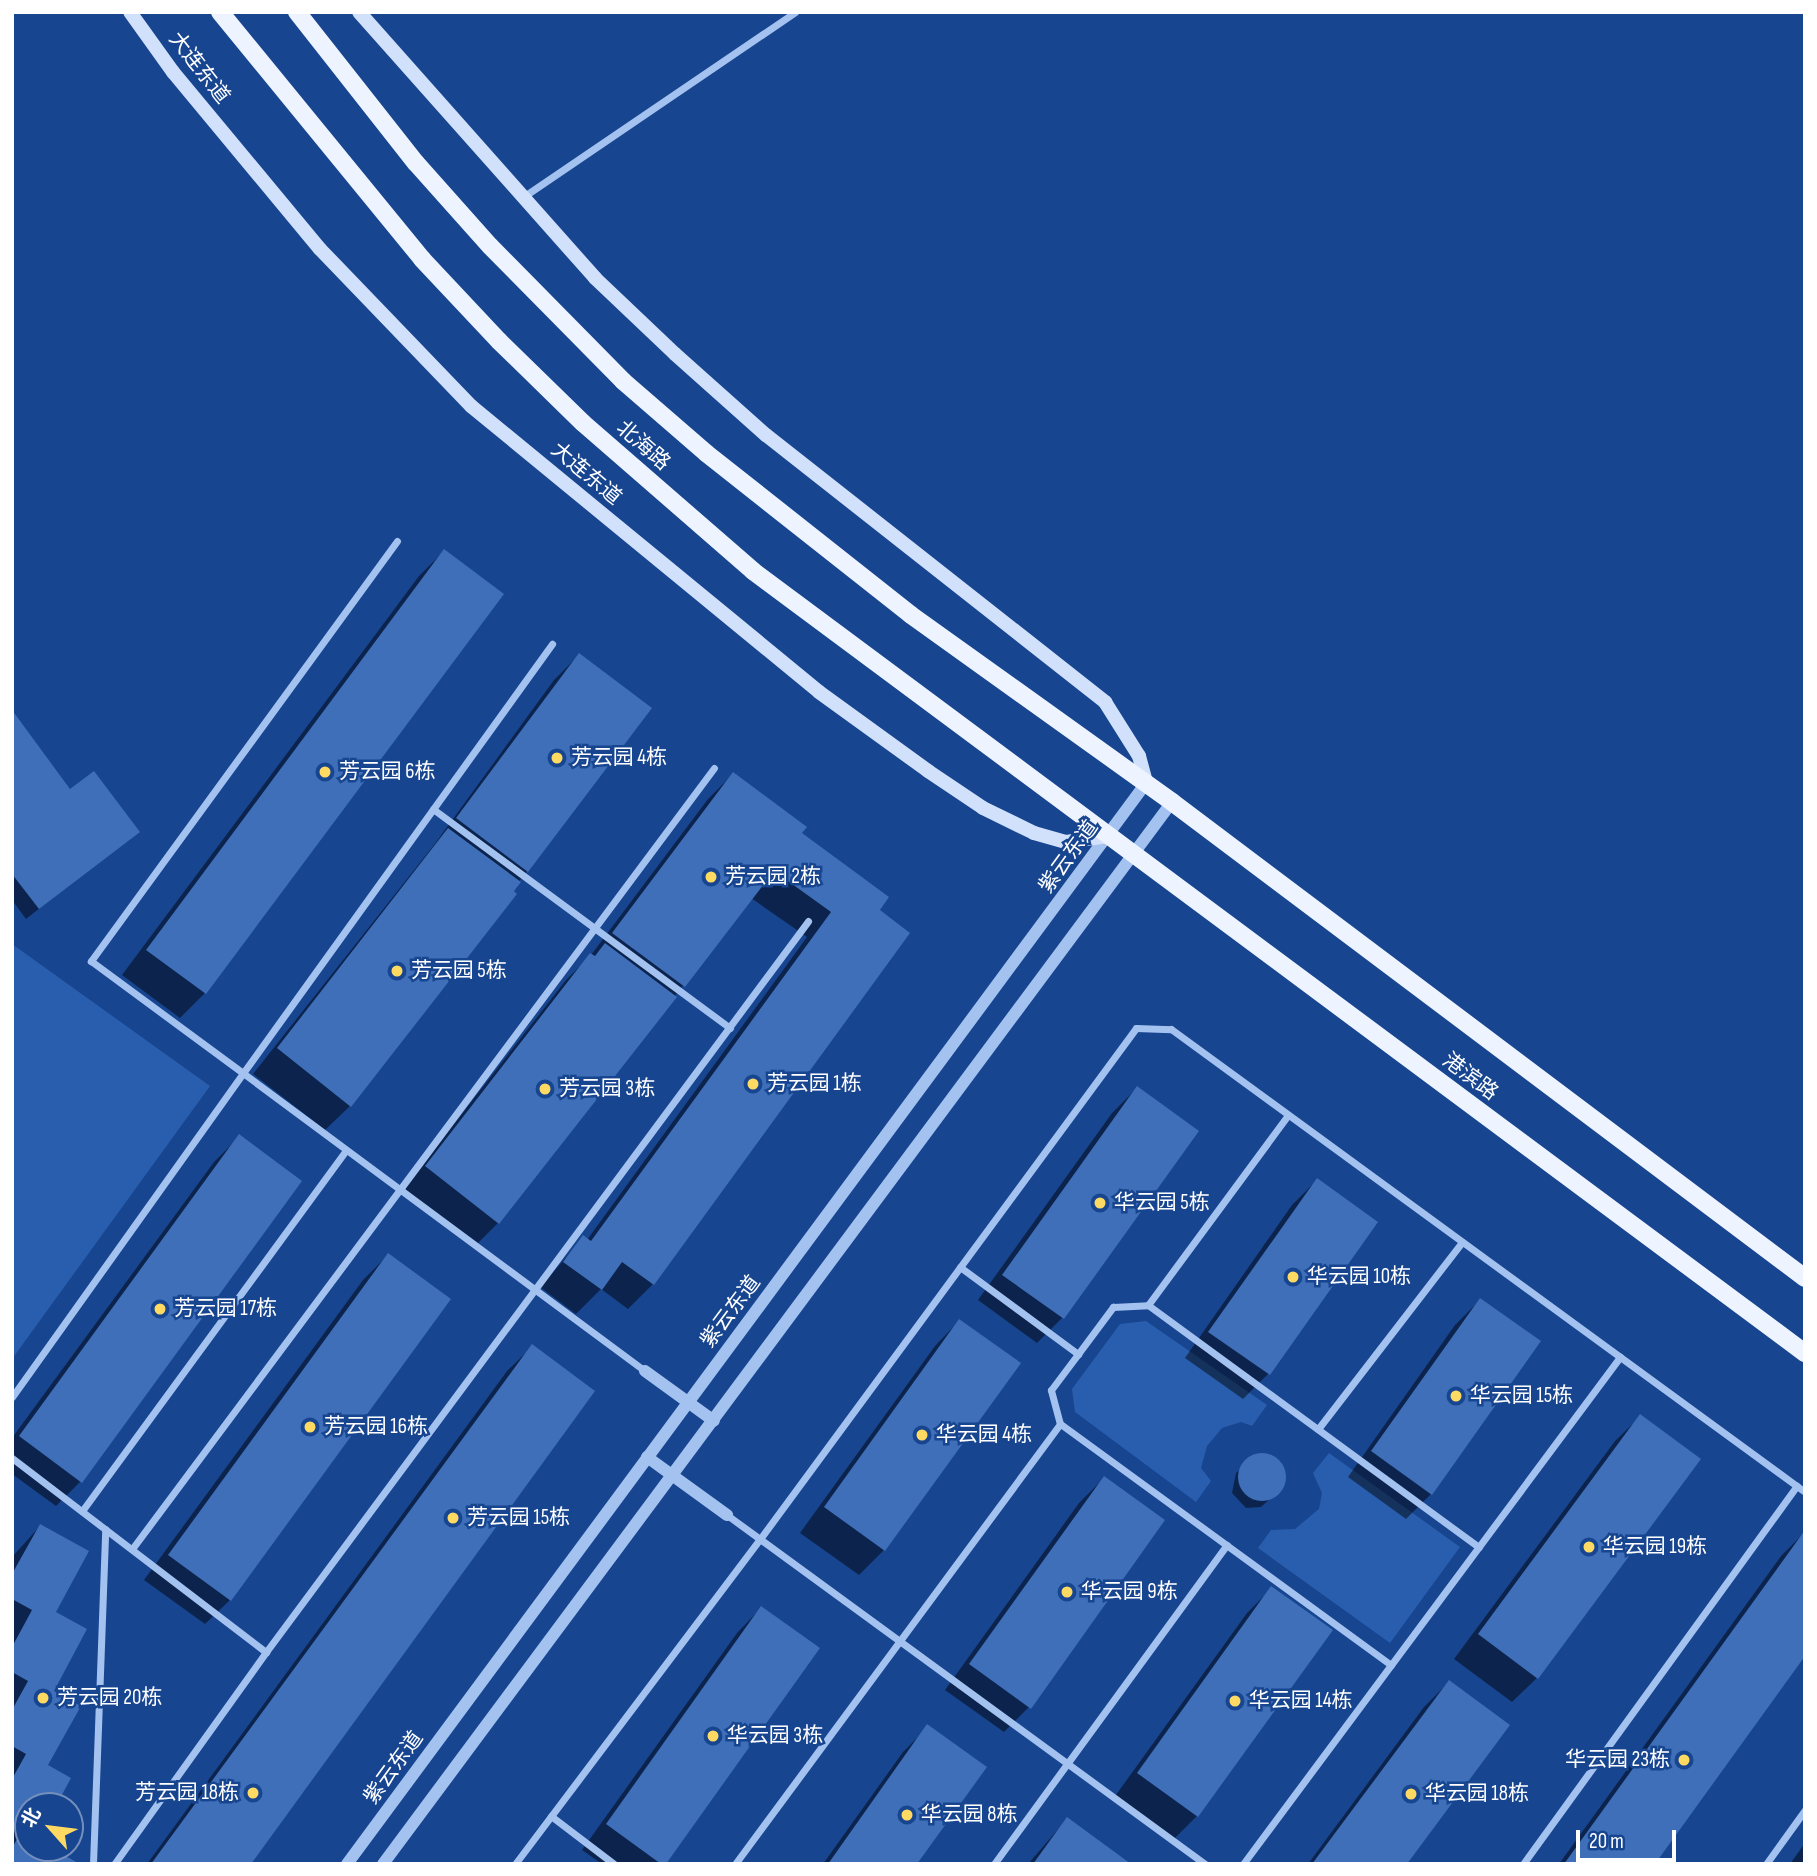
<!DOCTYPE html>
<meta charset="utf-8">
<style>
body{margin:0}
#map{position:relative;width:1817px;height:1876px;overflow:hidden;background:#174590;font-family:"Sofia Sans Condensed","Noto Sans SC",sans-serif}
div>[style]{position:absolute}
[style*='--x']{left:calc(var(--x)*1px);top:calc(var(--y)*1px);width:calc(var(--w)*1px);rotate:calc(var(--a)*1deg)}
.green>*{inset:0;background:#295eae}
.shadow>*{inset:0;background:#0007}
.building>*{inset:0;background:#3f6fb8}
.round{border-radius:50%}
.minor>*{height:7px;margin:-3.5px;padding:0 3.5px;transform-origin:3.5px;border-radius:3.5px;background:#a4c2f0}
.tertiary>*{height:12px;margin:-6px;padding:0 6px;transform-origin:6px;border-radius:6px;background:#a4c2f0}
.secondary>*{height:14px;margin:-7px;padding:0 7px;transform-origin:7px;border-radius:7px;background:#d2e1fb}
.primary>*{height:18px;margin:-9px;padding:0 9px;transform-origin:9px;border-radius:9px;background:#edf3ff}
.dots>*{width:19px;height:19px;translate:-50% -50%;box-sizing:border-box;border:4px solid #174590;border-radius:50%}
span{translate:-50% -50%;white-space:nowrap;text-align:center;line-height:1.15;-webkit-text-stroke:5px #174590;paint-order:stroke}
.street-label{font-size:21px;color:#fff}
.poi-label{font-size:21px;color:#fff}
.left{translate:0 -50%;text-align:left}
.right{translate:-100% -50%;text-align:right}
.frame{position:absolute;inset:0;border:14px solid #fff;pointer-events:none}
.north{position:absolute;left:14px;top:1792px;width:70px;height:70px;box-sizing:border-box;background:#174590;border:2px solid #748fbc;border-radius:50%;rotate:298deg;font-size:19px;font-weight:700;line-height:28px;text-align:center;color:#fff}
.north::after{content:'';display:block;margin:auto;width:24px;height:32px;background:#ffda63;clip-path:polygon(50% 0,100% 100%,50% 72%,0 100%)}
.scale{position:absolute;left:1576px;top:1830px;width:100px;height:32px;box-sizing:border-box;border:4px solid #fff;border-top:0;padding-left:9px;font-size:21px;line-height:24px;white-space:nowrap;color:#fff;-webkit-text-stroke:5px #174590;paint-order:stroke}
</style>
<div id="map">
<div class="green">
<i style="clip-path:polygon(12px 944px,210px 1086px,12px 1359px)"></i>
<i style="clip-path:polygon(1146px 1321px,1267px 1405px,1252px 1426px,1241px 1422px,1222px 1428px,1207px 1446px,1201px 1468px,1211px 1481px,1196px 1502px,1075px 1412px,1072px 1389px,1120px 1324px)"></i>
<i style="clip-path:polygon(1329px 1453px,1460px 1547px,1390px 1643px,1258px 1548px,1271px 1530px,1295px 1529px,1319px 1509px,1322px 1493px,1313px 1473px)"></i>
</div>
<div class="shadow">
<i style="clip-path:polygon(444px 551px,501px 594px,205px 993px,180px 1018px,122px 975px,419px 576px)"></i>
<i style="clip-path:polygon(579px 655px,527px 871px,350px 1106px,325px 1130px,253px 1074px,434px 845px,554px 680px)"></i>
<i style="clip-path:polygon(12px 738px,70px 791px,137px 832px,26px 919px,12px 900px)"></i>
<i style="clip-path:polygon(733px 774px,800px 833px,887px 898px,653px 1284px,628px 1309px,601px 1289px,576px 1314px,540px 1287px,583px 1238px,587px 1240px,807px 937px,751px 898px,498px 1223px,473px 1248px,401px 1192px,566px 980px,591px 955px,708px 799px)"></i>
<i style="clip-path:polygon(1137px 1088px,1062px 1318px,1037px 1343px,978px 1300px,1112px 1113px)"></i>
<i style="clip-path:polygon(239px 1137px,81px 1481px,56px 1506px,12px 1474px,12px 1438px,214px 1162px)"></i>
<i style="clip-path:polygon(1317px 1180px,1376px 1222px,1268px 1374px,1243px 1399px,1185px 1358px,1292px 1205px)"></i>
<i style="clip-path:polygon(388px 1255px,230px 1600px,205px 1624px,144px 1580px,363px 1280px)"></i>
<i style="clip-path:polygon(1480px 1300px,1431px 1494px,1406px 1519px,1348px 1477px,1455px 1325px)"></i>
<i style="clip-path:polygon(959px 1321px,884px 1550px,859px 1575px,800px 1533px,935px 1346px)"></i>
<i style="clip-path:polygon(532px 1347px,249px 1864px,147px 1864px,507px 1371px)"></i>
<i style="clip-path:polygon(1640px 1417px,1537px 1678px,1512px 1702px,1454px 1659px,1615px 1441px)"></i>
<i style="clip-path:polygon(1257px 1456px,1271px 1457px,1284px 1474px,1281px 1488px,1272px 1497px,1261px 1507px,1246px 1508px,1232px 1493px,1236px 1473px)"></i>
<i style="clip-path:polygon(1104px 1478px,1029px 1707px,1004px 1732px,945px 1690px,1079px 1503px)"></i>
<i style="clip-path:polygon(40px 1526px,54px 1613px,45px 1766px,54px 1806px,28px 1806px,28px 1848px,47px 1848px,12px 1864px,12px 1557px)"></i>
<i style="clip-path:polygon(1805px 1532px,1653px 1864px,1559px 1864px,1781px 1556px)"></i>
<i style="clip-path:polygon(1272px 1588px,1330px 1630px,1197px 1816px,1172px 1841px,1113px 1799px,1247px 1613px)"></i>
<i style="clip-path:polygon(761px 1608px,664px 1864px,602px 1864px,582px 1850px,737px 1633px)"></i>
<i style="clip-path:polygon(1449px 1682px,1404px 1864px,1308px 1864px,1424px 1707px)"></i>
<i style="clip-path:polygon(928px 1727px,915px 1864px,823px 1864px,903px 1752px)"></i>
<i style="clip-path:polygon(1067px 1819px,1129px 1864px,1028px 1864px)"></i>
<i style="clip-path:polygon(1805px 1843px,1805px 1864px,1790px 1864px)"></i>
</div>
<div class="building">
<i style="clip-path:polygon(444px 549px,504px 594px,206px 994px,146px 950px)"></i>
<i style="clip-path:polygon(579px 653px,652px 708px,528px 872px,456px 818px)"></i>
<i style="clip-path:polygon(12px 710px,70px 789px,94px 771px,140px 832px,39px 909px,12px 874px)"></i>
<i style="clip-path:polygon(733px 772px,807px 827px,802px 833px,889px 897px,880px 910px,910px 933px,654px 1285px,622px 1262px,602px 1290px,563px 1262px,583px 1235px,591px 1241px,831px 912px,774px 871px,685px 987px,612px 933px)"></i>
<i style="clip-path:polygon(448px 828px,521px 882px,514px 891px,517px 894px,351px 1107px,277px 1048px)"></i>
<i style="clip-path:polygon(605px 943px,677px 997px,499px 1224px,425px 1166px,590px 953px,595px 956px)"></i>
<i style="clip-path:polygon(1137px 1086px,1199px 1131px,1064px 1319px,1002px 1275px)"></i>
<i style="clip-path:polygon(239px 1134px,302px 1181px,82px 1483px,19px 1436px)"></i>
<i style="clip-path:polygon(1317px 1178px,1378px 1222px,1270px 1375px,1208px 1332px)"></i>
<i style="clip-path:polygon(388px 1253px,451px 1299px,231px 1601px,168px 1555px)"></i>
<i style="clip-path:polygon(1480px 1298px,1541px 1341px,1432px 1495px,1371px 1451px)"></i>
<i style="clip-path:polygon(959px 1319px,1021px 1363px,885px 1551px,824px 1507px)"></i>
<i style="clip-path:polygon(532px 1344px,595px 1391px,251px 1864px,151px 1864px)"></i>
<i style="clip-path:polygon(1640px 1414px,1701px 1459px,1538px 1679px,1478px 1634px)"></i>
<i class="round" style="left:1238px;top:1453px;width:48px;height:48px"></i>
<i style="clip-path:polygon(1104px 1476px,1165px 1520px,1031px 1709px,969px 1664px)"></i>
<i style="clip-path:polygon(40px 1524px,89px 1551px,56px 1612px,87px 1629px,54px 1691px,81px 1706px,48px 1765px,71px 1778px,56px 1806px,28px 1806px,28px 1832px,12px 1823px,12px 1779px,26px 1754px,12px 1746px,12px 1710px,28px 1681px,12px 1672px,12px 1647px,32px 1610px,12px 1599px,12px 1574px)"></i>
<i style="clip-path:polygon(1805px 1530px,1805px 1656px,1655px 1864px,1564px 1864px)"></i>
<i style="clip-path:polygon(1271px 1586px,1333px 1630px,1198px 1817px,1137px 1773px)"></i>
<i style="clip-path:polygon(761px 1606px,820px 1648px,666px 1864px,661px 1864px,606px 1824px)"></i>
<i style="clip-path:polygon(1449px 1680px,1510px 1725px,1407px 1864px,1312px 1864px)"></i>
<i style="clip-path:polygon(927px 1724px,987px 1767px,917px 1864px,828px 1864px)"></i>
<i style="clip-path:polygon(1067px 1817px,1131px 1864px,1033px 1864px)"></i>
<i style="clip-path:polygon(21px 1832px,28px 1835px,28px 1848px,51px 1848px,80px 1864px,12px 1864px,12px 1848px)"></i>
</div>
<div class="minor">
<i style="--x:523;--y:197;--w:329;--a:-34.2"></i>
<i style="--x:397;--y:541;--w:520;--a:126.08"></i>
<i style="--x:91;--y:961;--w:189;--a:36.4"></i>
<i style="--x:243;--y:1073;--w:529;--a:-54.24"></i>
<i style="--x:433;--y:809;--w:369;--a:36.4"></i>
<i style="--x:960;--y:1267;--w:147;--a:36.4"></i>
<i style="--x:1148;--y:1305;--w:236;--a:-53.6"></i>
<i style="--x:12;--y:1397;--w:398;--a:-54.5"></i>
<i style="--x:243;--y:1073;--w:500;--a:36.55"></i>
<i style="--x:1318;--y:1429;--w:236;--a:-52.4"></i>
<i style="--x:12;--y:1458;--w:320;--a:37.4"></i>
<i style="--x:266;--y:1652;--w:261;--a:125.6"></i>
<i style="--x:82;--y:1511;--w:447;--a:-53.8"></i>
<i style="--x:727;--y:1515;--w:592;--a:36.13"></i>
<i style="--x:132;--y:1549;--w:974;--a:-53.31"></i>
<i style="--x:266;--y:1652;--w:910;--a:-53.44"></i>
<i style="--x:1391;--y:1665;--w:409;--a:-143.9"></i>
<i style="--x:1060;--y:1424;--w:35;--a:-105"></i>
<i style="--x:1051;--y:1390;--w:45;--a:-53.1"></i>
<i style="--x:1078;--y:1354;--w:59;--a:-53.3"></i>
<i style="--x:1113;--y:1307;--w:35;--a:-3"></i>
<i style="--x:1148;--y:1305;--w:410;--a:36.2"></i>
<i style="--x:551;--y:1816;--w:79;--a:37.3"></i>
<i style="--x:93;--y:1864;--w:335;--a:-87.9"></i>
<i style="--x:515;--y:1864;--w:407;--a:-53"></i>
<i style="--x:760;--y:1539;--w:634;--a:-53.65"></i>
<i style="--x:1136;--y:1028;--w:35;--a:2"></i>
<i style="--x:1171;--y:1029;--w:785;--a:36.14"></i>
<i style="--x:735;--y:1864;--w:547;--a:-53.55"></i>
<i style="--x:994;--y:1864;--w:395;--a:-53.9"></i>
<i style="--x:1243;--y:1864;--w:632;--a:-53.37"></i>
<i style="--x:1523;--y:1864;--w:467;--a:-54.1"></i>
<i style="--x:1766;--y:1864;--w:67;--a:-54.2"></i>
</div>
<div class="tertiary">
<i style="--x:645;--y:1371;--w:85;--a:35.9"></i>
<i style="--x:647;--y:1457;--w:99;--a:35.9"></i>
<i style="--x:347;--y:1864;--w:1344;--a:-53.53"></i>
<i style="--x:383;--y:1864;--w:1323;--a:-53.39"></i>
</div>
<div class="secondary">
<i style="--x:130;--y:12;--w:74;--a:54.4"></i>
<i style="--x:173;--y:72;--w:230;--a:50.3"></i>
<i style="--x:320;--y:249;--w:218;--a:46.1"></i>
<i style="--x:471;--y:406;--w:450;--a:39.4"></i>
<i style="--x:819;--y:692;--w:135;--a:35.9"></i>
<i style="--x:928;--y:771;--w:66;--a:33.9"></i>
<i style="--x:983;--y:808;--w:57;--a:26.1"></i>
<i style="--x:1034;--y:833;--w:33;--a:16"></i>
<i style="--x:1066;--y:842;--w:43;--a:-7.9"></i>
<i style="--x:359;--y:12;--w:356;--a:48.4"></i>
<i style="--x:595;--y:278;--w:110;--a:43.5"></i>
<i style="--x:675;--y:354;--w:122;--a:41.7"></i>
<i style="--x:766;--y:435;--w:432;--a:38.2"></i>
<i style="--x:1105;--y:702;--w:64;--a:57.8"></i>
<i style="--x:1139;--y:756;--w:28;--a:75"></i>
</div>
<div class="primary">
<i style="--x:220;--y:12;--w:319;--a:50.7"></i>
<i style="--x:422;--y:259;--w:112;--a:46.8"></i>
<i style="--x:499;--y:341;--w:117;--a:44.3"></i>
<i style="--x:583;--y:423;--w:225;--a:41"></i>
<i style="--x:753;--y:571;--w:1311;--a:36.63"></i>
<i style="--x:297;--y:12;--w:192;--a:51.8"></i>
<i style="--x:416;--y:163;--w:111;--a:48.3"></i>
<i style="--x:490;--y:246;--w:190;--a:45.4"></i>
<i style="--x:623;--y:381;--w:110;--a:40.9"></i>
<i style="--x:706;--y:453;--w:261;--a:38.3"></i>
<i style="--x:911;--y:615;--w:321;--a:35.6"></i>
<i style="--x:1172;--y:802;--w:792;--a:36.94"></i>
</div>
<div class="dots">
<i style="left:557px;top:758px;background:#ffda63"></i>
<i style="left:325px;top:772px;background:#ffda63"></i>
<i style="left:711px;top:877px;background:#ffda63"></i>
<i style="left:397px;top:971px;background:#ffda63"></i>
<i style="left:753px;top:1084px;background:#ffda63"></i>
<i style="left:545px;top:1089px;background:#ffda63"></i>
<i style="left:1100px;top:1203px;background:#ffda63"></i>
<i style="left:1293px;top:1277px;background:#ffda63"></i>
<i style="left:160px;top:1309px;background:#ffda63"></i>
<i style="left:1456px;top:1396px;background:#ffda63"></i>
<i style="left:310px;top:1427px;background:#ffda63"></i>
<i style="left:922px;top:1435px;background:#ffda63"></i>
<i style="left:453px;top:1518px;background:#ffda63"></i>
<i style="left:1589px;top:1547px;background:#ffda63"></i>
<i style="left:1067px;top:1592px;background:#ffda63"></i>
<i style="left:43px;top:1698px;background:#ffda63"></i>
<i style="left:1235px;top:1701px;background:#ffda63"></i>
<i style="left:713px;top:1736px;background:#ffda63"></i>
<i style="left:1684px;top:1760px;background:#ffda63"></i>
<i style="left:253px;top:1793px;background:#ffda63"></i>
<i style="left:1411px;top:1794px;background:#ffda63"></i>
<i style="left:907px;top:1815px;background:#ffda63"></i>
</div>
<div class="street-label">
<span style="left:199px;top:68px;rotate:52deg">大连东道</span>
<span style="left:643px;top:446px;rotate:41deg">北海路</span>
<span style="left:586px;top:474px;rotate:40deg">大连东道</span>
<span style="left:1069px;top:857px;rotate:-54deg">紫云东道</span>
<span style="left:1470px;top:1077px;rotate:37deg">港滨路</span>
<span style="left:731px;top:1312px;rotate:-53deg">紫云东道</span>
<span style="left:394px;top:1768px;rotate:-54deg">紫云东道</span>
</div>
<div class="poi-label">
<span class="left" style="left:571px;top:758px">芳云园 4栋</span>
<span class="left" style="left:339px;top:772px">芳云园 6栋</span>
<span class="left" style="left:725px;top:877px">芳云园 2栋</span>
<span class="left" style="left:411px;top:971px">芳云园 5栋</span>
<span class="left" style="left:767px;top:1084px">芳云园 1栋</span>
<span class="left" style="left:559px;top:1089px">芳云园 3栋</span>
<span class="left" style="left:1114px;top:1203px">华云园 5栋</span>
<span class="left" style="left:1307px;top:1277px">华云园 10栋</span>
<span class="left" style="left:174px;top:1309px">芳云园 17栋</span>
<span class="left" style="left:1470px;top:1396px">华云园 15栋</span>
<span class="left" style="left:324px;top:1427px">芳云园 16栋</span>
<span class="left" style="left:936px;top:1435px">华云园 4栋</span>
<span class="left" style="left:467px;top:1518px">芳云园 15栋</span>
<span class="left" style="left:1603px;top:1547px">华云园 19栋</span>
<span class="left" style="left:1081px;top:1592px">华云园 9栋</span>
<span class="left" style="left:57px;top:1698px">芳云园 20栋</span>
<span class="left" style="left:1249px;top:1701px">华云园 14栋</span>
<span class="left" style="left:727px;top:1736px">华云园 3栋</span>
<span class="right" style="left:1670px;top:1760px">华云园 23栋</span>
<span class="right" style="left:239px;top:1793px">芳云园 18栋</span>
<span class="left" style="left:1425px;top:1794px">华云园 18栋</span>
<span class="left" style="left:921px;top:1815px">华云园 8栋</span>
</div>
<div class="frame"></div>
<div class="north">北</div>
<div class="scale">20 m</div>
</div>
